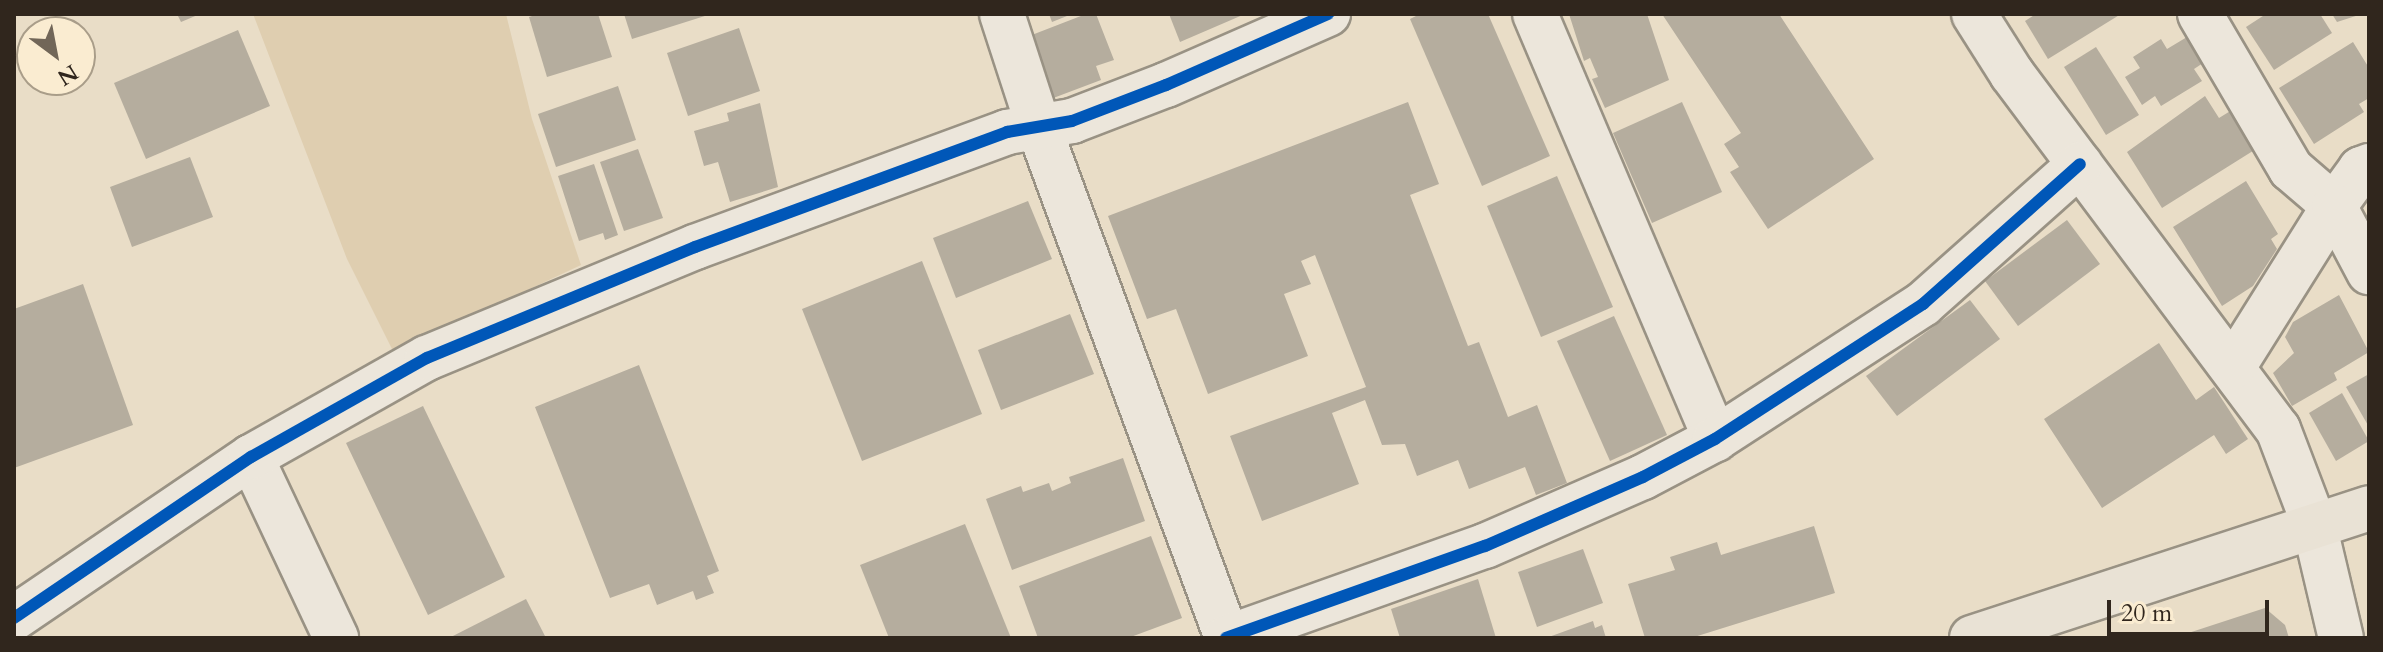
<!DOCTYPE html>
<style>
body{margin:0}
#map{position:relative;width:2383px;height:652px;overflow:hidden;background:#e9ddc7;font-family:Cardo,serif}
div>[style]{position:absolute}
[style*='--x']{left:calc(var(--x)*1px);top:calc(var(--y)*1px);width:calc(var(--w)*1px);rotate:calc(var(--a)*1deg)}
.green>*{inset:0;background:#dfceb0}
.building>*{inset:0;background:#b5ad9e}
.roads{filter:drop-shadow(2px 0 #999284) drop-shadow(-2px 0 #999284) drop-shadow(0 2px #999284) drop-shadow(0 -2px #999284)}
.minor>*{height:44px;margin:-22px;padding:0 22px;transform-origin:22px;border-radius:22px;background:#ece6db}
.tertiary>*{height:44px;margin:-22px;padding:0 22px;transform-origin:22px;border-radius:22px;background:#ece6db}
.primary>*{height:44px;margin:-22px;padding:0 22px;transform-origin:22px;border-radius:22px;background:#e9e2d5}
.cycleway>*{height:12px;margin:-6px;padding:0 6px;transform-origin:6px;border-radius:6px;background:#0057b8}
span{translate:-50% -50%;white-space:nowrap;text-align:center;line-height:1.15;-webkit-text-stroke:6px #faecd1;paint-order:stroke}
.frame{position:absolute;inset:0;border:16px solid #30261d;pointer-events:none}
.north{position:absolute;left:16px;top:16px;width:80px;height:80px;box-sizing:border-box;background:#faecd1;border:2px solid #a99d89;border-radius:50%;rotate:148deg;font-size:22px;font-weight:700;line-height:32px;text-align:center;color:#30261d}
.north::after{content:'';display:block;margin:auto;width:28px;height:36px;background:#716658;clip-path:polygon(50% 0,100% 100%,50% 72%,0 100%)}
.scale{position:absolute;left:2107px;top:600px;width:162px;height:36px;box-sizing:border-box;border:4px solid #30261d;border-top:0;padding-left:10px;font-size:24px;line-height:28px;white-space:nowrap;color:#30261d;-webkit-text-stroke:6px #faecd1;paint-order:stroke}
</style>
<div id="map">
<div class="green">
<i style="clip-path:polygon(253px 14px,506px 14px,532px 119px,581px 265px,394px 353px,347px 259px)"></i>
</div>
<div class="building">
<i style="clip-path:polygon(177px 14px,200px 14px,181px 22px)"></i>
<i style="clip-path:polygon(538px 14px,598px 14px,612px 57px,547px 77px,529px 17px)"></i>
<i style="clip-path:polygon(624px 14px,707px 14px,708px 15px,632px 39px)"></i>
<i style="clip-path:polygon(1049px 14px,1072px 14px,1052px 22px)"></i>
<i style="clip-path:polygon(1086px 14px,1096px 14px,1114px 60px,1096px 66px,1101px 80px,1048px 100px,1024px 38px)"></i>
<i style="clip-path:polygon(1169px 14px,1245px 14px,1180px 42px)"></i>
<i style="clip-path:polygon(1420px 14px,1488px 14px,1550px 156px,1482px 186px,1410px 19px)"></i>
<i style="clip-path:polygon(1569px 14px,1647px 14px,1669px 80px,1605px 108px,1592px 79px,1598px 77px,1590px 58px,1584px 61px)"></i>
<i style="clip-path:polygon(1662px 14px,1779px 14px,1874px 159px,1768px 229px,1730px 172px,1739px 167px,1724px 144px,1741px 133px)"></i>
<i style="clip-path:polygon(2036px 14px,2121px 14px,2048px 59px,2025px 21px)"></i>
<i style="clip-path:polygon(2266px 14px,2320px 14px,2332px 33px,2274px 70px,2246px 27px)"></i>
<i style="clip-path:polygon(2332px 14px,2362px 14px,2337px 22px)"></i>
<i style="clip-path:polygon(739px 28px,760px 91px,688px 116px,667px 53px)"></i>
<i style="clip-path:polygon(238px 30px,270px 106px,146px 159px,114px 83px)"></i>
<i style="clip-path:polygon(2187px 37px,2203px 63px,2194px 69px,2202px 81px,2161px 106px,2155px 96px,2142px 105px,2125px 77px,2140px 68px,2133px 57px,2161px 39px,2167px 49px)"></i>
<i style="clip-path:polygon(2353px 42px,2369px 68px,2369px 98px,2359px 104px,2364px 112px,2314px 144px,2279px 88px)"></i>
<i style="clip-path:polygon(2096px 47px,2139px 115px,2106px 135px,2064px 67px)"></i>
<i style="clip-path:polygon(618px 86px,636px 140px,556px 167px,538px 114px)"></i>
<i style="clip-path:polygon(2205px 96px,2219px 118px,2232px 110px,2256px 149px,2162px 208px,2127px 152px)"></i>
<i style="clip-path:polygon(1408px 102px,1439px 184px,1410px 195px,1468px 346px,1479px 342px,1508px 417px,1537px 405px,1567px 483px,1536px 495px,1525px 467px,1469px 489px,1458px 460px,1417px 476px,1405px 444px,1382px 445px,1365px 400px,1332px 413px,1359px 484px,1262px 521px,1230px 436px,1366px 387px,1315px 255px,1301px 261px,1311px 284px,1284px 294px,1308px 356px,1208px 394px,1176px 309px,1147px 319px,1108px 216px)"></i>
<i style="clip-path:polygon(1682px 102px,1722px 192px,1652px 223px,1613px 133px)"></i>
<i style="clip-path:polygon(760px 103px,778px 187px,730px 202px,718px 162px,704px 166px,694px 131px,729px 121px,727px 113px)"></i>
<i style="clip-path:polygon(638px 149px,663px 218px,624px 231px,600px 162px)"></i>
<i style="clip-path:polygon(190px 157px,213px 217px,132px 247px,110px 187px)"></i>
<i style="clip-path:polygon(594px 164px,618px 235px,605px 240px,603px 233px,579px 241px,558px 176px)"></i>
<i style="clip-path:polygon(1557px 176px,1613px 307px,1541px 337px,1487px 206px)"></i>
<i style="clip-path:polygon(2246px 181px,2278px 234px,2271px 239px,2277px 249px,2253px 286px,2222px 306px,2173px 227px)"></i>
<i style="clip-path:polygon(1028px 201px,1052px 259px,956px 298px,933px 238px)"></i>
<i style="clip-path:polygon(2067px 220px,2100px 264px,2018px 326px,1985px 281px)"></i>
<i style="clip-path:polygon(922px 261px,982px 414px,862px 461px,802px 309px)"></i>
<i style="clip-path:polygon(83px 284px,133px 425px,14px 468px,14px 309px)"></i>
<i style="clip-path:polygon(2339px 295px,2369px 352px,2334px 373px,2337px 380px,2292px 406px,2273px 373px,2294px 353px,2285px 337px,2293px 322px)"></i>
<i style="clip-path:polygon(1970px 300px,2000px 339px,1897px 416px,1866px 376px)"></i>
<i style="clip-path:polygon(1070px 314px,1094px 374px,1001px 410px,978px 350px)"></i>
<i style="clip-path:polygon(1614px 316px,1667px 435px,1610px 461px,1557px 341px)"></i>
<i style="clip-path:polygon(2159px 343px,2196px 400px,2214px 387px,2248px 439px,2226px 454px,2214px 435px,2102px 508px,2044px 419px)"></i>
<i style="clip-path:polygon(639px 365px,719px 571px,707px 576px,714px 593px,696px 600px,693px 591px,657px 605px,649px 584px,610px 598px,535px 407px)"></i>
<i style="clip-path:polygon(2369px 374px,2369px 427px,2346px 387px)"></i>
<i style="clip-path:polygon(2342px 393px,2369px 441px,2336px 461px,2309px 413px)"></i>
<i style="clip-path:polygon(423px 406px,505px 577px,428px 615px,346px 443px)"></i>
<i style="clip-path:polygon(1123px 458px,1145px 521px,1012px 570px,986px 499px,1021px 486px,1023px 492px,1049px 483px,1052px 491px,1071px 483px,1069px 477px)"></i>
<i style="clip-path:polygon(965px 524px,1011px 638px,889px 638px,860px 565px)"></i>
<i style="clip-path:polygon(1814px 526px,1835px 593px,1691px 638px,1645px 638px,1628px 584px,1675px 570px,1670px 557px,1717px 542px,1721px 555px)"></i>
<i style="clip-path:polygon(1151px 536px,1182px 618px,1128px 638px,1038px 638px,1019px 586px)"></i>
<i style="clip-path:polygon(1583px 549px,1603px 603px,1537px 627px,1518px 572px)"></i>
<i style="clip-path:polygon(1478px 579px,1496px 638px,1400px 638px,1391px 609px)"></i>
<i style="clip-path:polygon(526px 599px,546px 638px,449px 638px)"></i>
<i style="clip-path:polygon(2265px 608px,2285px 625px,2289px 638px,2173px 638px)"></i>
<i style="clip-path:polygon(1593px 621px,1595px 628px,1602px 625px,1606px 638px,1546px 638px)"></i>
</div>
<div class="roads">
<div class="minor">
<i style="--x:1002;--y:14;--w:120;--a:72"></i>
<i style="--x:1039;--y:128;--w:544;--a:69.76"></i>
<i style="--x:1535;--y:14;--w:462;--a:67"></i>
<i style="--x:1974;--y:14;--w:71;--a:57.7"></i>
<i style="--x:2012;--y:74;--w:444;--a:53.2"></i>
<i style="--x:2278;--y:429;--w:102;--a:69.2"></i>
<i style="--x:2200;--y:14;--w:180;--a:59.6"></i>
<i style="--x:2291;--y:169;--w:57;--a:40.7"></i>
<i style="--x:2334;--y:206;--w:190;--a:122.1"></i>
<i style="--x:2369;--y:166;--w:9;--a:159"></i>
<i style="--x:2361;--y:169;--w:46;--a:126.1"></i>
<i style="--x:2334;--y:206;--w:75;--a:62.1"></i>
<i style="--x:251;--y:457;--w:200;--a:64.8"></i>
<i style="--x:14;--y:618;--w:287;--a:-34.2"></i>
<i style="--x:251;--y:457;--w:202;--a:-29.4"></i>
<i style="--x:427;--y:358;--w:290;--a:-22.5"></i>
<i style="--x:695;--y:247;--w:333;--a:-20.2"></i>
<i style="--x:1007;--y:132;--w:66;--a:-9.6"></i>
<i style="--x:1072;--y:121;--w:101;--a:-21"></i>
<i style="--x:1166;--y:85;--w:177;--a:-23.7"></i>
<i style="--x:1226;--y:638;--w:275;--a:-19.6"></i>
<i style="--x:1485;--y:546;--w:172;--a:-23.6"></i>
<i style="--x:1643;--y:477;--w:81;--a:-27.8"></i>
<i style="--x:1715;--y:439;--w:248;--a:-33"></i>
<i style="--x:1923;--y:304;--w:210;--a:-41.7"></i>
</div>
<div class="tertiary">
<i style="--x:2314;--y:524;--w:117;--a:76.7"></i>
</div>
<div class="primary">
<i style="--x:1972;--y:638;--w:418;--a:-18.1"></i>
</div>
</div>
<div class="cycleway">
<i style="--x:14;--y:618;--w:287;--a:-34.2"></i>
<i style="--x:251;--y:457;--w:202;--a:-29.4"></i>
<i style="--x:427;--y:358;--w:290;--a:-22.5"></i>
<i style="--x:695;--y:247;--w:333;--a:-20.2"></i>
<i style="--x:1007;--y:132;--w:66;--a:-9.6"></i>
<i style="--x:1072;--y:121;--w:101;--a:-21"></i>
<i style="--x:1166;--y:85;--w:177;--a:-23.7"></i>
<i style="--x:1226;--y:638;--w:275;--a:-19.6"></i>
<i style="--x:1485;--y:546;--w:172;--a:-23.6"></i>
<i style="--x:1643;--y:477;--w:81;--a:-27.8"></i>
<i style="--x:1715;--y:439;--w:248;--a:-33"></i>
<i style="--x:1923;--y:304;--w:210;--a:-41.7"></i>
</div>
<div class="frame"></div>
<div class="north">N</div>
<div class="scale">20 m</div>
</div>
